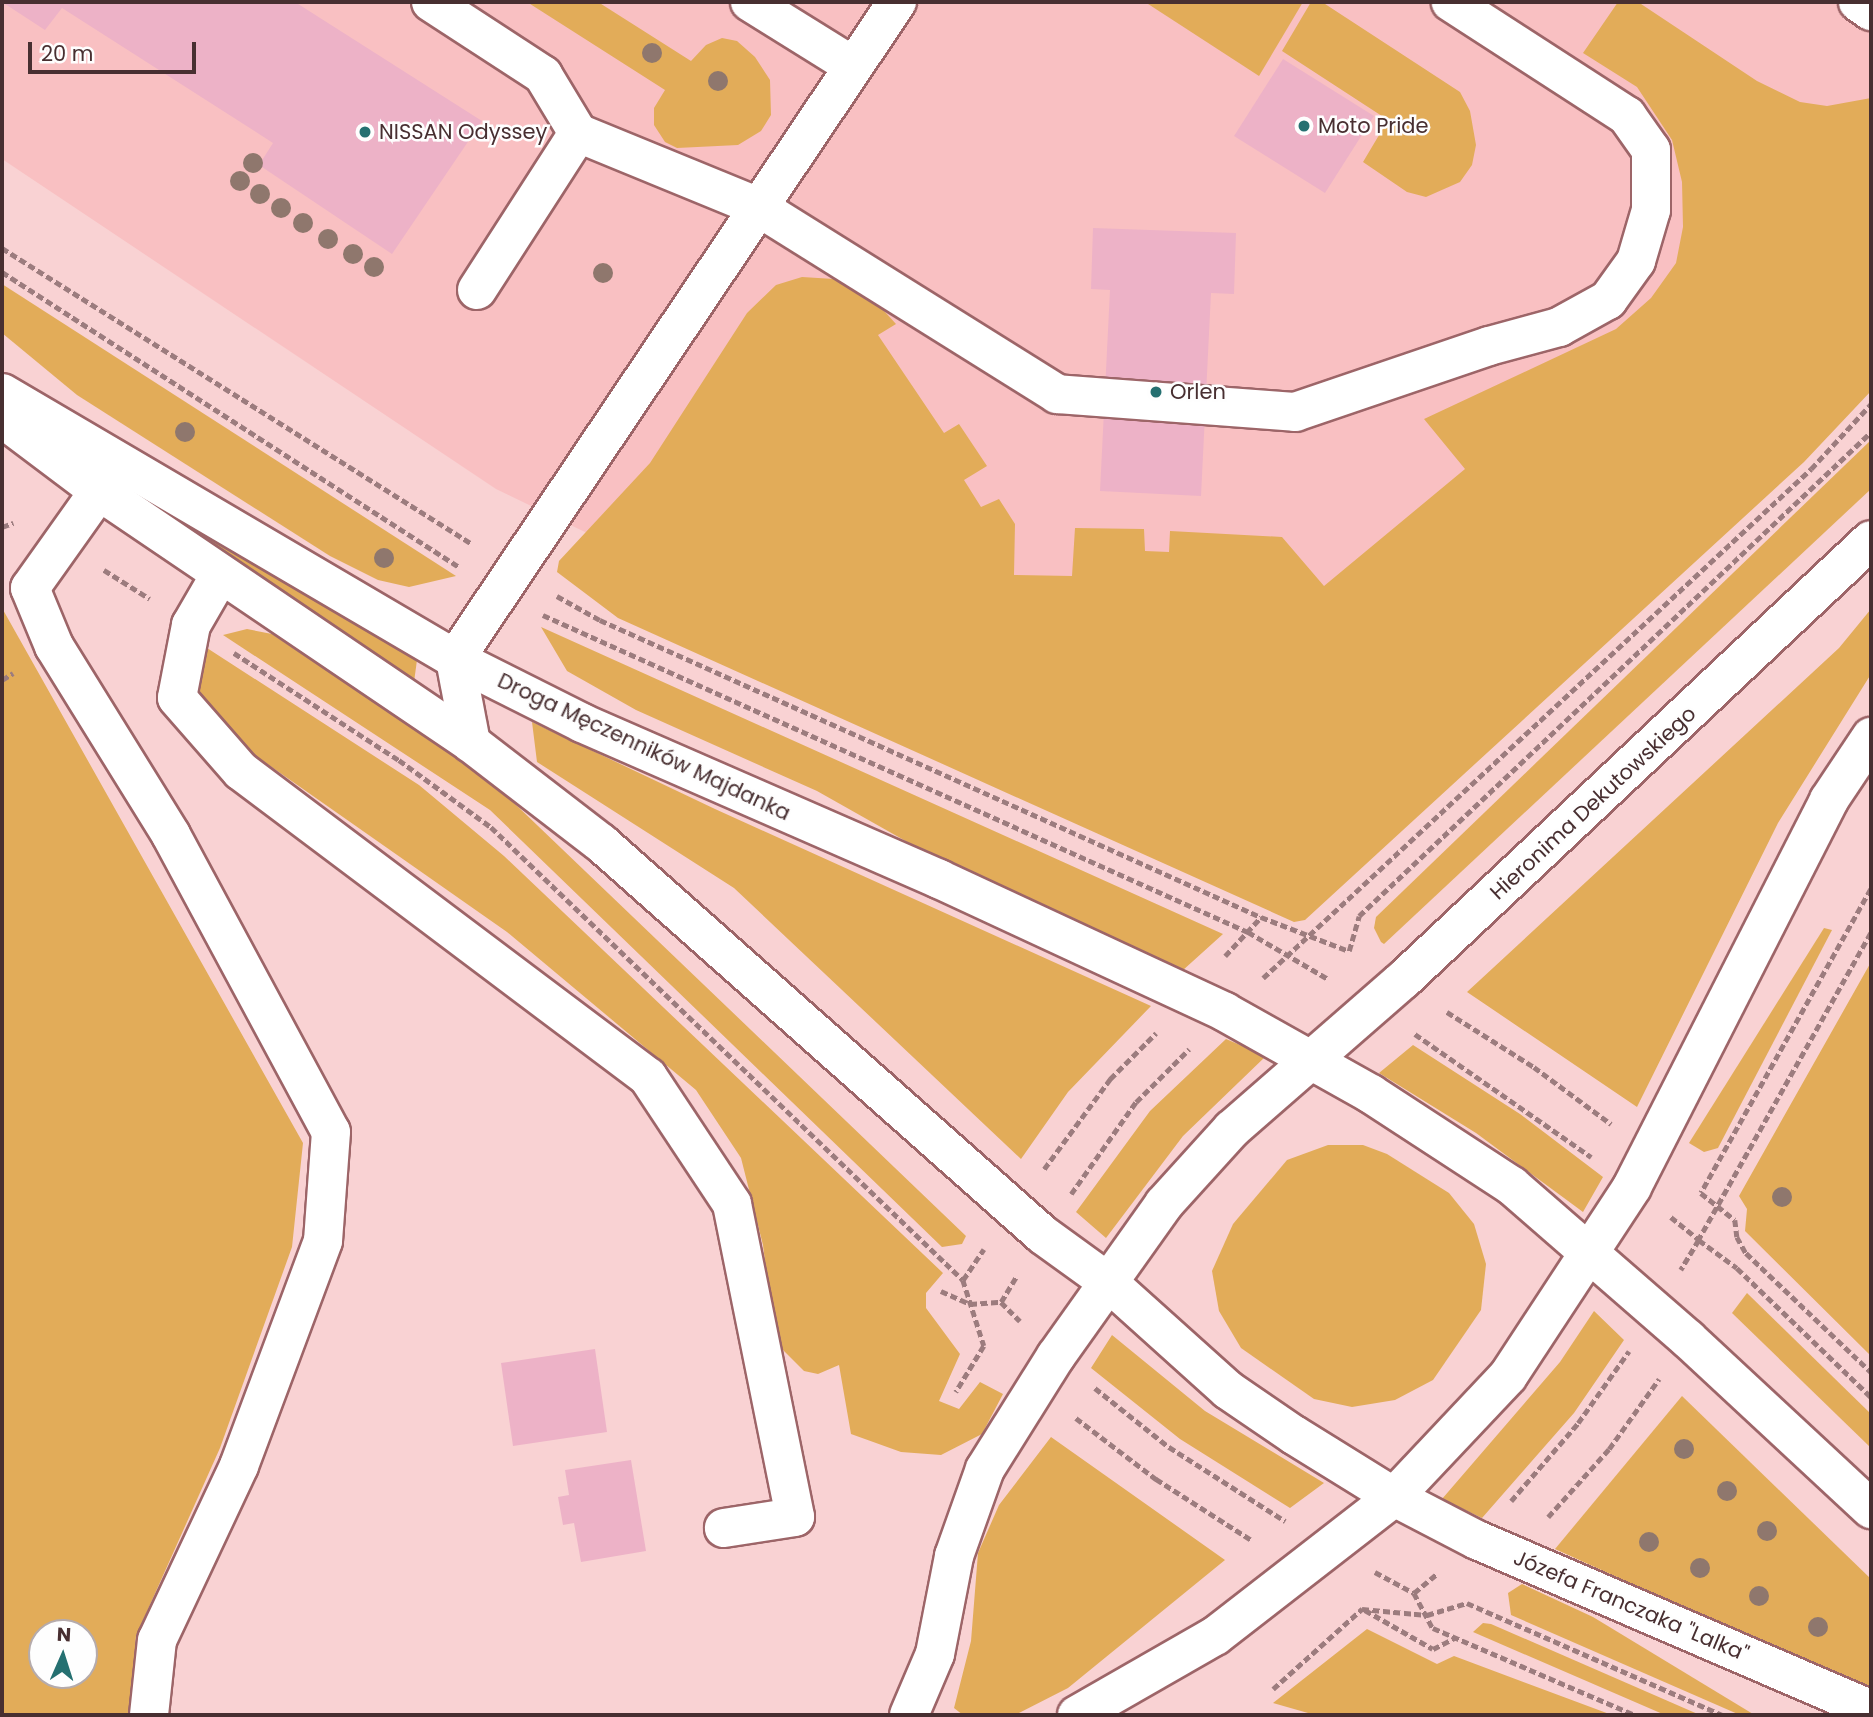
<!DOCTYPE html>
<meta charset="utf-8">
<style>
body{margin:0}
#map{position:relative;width:1873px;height:1717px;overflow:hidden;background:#f9d2d3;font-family:Poppins,sans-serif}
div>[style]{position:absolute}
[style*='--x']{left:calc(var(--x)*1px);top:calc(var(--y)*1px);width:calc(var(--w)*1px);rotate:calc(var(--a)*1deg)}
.built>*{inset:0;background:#f9c0c2}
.green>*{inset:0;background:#e2ac59}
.building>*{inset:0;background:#edb2c7}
.path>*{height:4.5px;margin-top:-2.25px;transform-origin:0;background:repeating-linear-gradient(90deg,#9c7c7e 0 7px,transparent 0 10.5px)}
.roads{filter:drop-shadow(2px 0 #9d6568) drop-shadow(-2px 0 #9d6568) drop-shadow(0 2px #9d6568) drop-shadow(0 -2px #9d6568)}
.minor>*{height:38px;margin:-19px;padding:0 19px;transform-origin:19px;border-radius:19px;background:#fff}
.trees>*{width:20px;height:20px;margin:-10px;border-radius:50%;background:#8f776d}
.dots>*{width:19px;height:19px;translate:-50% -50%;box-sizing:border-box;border:4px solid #fefefe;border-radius:50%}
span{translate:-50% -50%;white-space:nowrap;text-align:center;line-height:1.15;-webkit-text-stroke:5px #fefefe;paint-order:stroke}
.poi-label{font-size:21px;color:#482f31}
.left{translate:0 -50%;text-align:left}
.street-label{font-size:21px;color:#482f31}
.frame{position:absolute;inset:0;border:4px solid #482f31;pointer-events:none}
.north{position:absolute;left:28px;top:1619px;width:70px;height:70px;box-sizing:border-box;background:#fefefe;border:2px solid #b5abac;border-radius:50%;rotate:3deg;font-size:19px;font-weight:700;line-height:28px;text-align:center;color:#482f31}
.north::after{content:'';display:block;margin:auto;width:24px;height:32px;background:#257071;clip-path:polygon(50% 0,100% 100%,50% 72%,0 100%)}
.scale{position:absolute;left:28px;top:42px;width:168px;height:32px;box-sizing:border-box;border:4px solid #482f31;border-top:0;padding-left:9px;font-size:21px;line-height:24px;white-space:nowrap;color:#482f31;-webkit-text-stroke:5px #fefefe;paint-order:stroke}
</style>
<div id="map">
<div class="built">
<i style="clip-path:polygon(2px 2px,1871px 2px,1871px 257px,1286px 871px,496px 489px,2px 159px)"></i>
</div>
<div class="green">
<i style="clip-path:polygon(527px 2px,598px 2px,691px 61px,706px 45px,722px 38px,737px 41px,755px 57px,770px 80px,771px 115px,761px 131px,738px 145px,677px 148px,665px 142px,654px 125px,654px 108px,665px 90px)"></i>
<i style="clip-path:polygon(1145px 2px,1303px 2px,1259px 76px)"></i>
<i style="clip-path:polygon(1311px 2px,1322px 2px,1460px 92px,1470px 111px,1476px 145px,1472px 165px,1460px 182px,1426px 197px,1407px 192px,1363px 162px,1388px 120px,1282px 51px)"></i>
<i style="clip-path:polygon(1618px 2px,1638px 2px,1757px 81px,1800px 102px,1827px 106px,1871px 98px,1871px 391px,1804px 462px,1305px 920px,1294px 922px,618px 618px,557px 572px,559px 561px,650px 463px,747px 313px,776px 285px,802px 277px,834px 279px,865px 290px,896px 324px,878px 335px,944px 433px,959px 424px,987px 466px,964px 480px,981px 507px,999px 499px,1015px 524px,1014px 575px,1072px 576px,1075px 528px,1144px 529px,1145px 551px,1169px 552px,1170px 531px,1282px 537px,1324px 586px,1465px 469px,1424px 419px,1616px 329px,1651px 298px,1676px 263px,1683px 227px,1682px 182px,1672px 140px,1637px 87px,1583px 53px)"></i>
<i style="clip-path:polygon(2px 284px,456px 576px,409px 587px,378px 580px,330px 556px,77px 395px,2px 333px)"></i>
<i style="clip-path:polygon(1871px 440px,1871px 489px,1384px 944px,1381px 942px,1374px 928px,1376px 917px)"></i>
<i style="clip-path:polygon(103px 464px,417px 660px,414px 682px,96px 473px)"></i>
<i style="clip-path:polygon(evenodd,2px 608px,303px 1143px,292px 1247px,220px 1448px,136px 1636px,130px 1715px,2px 1715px,2px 608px,42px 1633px,84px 1633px,84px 1675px,42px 1675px,42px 1633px)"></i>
<i style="clip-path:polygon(1871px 609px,1871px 674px,1778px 823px,1637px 1107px,1467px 992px,1839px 648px)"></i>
<i style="clip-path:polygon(541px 627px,1223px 934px,1182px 971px,980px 883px,817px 791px,636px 710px,567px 671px)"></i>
<i style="clip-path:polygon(247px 629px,272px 634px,488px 778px,966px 1236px,962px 1244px,942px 1247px,490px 810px,223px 635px)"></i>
<i style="clip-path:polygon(207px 648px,419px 785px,504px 856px,943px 1273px,926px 1293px,926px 1308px,960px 1354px,939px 1401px,959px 1409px,980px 1382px,1003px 1394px,982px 1434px,941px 1455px,901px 1452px,851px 1434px,839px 1365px,818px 1374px,804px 1371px,775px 1342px,763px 1245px,741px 1158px,696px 1090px,507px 932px,216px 728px,198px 696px,199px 669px)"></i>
<i style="clip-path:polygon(532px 722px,715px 809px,1151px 1006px,1068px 1092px,1021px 1159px,734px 888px,537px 762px)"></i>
<i style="clip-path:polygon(1824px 928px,1832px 930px,1718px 1148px,1704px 1152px,1689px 1143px)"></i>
<i style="clip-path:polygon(1871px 962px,1871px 1356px,1745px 1231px,1747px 1209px,1739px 1196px)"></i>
<i style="clip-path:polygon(1226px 1039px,1266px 1056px,1183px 1136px,1106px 1238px,1076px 1212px,1150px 1111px)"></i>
<i style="clip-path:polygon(1413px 1045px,1520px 1114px,1603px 1177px,1583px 1212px,1476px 1133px,1379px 1073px)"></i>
<i style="clip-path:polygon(1328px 1145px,1363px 1145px,1387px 1154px,1449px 1193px,1474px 1224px,1486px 1264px,1481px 1310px,1433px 1380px,1395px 1400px,1352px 1407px,1314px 1399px,1241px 1348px,1219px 1311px,1212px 1271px,1233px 1224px,1287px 1160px)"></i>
<i style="clip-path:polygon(1747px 1293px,1871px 1414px,1871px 1448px,1732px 1313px)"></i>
<i style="clip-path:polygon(1594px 1311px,1624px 1340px,1574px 1413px,1482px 1518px,1442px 1499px,1560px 1362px)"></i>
<i style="clip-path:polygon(1112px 1335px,1205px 1411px,1324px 1483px,1290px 1508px,1180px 1439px,1091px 1368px)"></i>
<i style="clip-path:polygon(1682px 1396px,1871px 1579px,1871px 1692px,1555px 1549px)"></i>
<i style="clip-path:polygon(1051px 1437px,1225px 1560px,1068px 1688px,1015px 1715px,963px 1715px,954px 1708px,971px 1641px,978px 1553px,999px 1505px)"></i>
<i style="clip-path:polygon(1522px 1584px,1593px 1617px,1753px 1714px,1740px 1715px,1511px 1615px,1508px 1593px)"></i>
<i style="clip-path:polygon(1483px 1623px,1491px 1624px,1700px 1715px,1665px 1715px,1473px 1632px)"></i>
<i style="clip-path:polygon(1367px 1629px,1437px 1664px,1454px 1656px,1612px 1715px,1315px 1715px,1273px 1703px)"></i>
</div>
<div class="building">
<i style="clip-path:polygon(2px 2px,295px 2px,482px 121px,392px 254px,259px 165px,273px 143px,62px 8px,45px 30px)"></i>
<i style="clip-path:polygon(1283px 59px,1374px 116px,1325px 193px,1234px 136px)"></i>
<i style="clip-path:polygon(1093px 228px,1236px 233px,1234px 294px,1211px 293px,1201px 496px,1100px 491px,1110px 290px,1091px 289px)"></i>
<i style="clip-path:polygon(595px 1349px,607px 1432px,513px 1446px,501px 1363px)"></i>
<i style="clip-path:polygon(631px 1460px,646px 1551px,581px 1562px,574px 1523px,563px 1525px,558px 1497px,569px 1495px,565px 1470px)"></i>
</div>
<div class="path">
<i style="--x:2;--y:248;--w:555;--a:32.2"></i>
<i style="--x:2;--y:272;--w:544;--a:32.84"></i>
<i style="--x:2;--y:527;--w:12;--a:-20"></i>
<i style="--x:104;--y:570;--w:54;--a:32.2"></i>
<i style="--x:557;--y:596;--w:49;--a:29.2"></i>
<i style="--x:600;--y:620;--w:725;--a:24.2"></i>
<i style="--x:1261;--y:917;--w:94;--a:21.1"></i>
<i style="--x:1349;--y:951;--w:36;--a:-74"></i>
<i style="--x:1359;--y:916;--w:705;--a:-43.39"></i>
<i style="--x:543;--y:615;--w:773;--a:24.21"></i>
<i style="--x:1248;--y:932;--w:93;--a:30.4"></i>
<i style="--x:234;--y:653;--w:197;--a:33"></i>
<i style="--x:399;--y:760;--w:114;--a:36.1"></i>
<i style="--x:491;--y:827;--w:654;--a:43.82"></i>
<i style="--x:963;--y:1280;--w:69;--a:72.3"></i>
<i style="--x:984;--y:1346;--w:54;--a:121.3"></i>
<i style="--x:2;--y:680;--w:13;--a:-32"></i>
<i style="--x:1871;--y:889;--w:348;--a:119.2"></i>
<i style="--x:1701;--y:1193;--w:43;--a:38.5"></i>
<i style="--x:1735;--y:1220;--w:17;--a:83"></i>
<i style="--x:1737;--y:1237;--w:18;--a:61"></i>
<i style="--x:1746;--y:1253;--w:173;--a:43.6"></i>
<i style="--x:1871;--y:933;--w:352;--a:119.3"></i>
<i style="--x:1699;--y:1240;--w:47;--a:36.4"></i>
<i style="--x:1737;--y:1268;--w:186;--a:43.9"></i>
<i style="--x:1225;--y:956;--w:53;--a:-47.3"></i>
<i style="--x:1263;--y:978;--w:748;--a:-42.89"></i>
<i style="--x:1811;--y:469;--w:88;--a:-47.3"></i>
<i style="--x:1447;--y:1012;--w:103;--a:32.3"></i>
<i style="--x:1534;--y:1067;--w:96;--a:36.5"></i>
<i style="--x:1415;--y:1034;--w:215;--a:34.9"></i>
<i style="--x:1044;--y:1169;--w:112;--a:-53.7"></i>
<i style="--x:1110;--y:1079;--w:65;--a:-45"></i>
<i style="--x:1071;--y:1194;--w:113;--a:-54.8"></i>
<i style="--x:1136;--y:1102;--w:75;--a:-45"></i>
<i style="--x:1671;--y:1217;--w:36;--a:39"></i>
<i style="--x:1699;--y:1240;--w:35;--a:121"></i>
<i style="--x:963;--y:1280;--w:37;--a:-56"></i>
<i style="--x:941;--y:1291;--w:32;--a:24"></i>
<i style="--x:970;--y:1304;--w:31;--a:-4"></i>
<i style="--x:1001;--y:1302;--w:27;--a:45"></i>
<i style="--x:1001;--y:1302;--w:29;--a:-59"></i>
<i style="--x:1095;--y:1388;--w:95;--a:38.6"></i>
<i style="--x:1169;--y:1447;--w:138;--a:32.5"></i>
<i style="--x:1076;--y:1418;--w:101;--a:37.3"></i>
<i style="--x:1156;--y:1479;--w:115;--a:32.6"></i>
<i style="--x:1511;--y:1501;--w:103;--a:-49.3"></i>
<i style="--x:1578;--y:1423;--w:88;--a:-54.7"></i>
<i style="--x:1548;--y:1517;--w:91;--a:-48.1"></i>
<i style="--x:1609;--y:1449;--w:86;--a:-54.5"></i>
<i style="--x:1375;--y:1572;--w:44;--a:28.3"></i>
<i style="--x:1414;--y:1593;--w:31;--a:-40"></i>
<i style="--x:1414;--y:1593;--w:40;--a:62"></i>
<i style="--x:1433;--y:1628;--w:220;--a:23.3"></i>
<i style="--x:1365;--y:1610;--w:78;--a:29.8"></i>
<i style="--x:1433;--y:1649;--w:25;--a:-27"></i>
<i style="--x:1273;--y:1689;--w:120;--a:-42"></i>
<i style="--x:1362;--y:1609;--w:65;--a:5.3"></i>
<i style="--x:1427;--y:1615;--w:42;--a:-16.7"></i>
<i style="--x:1467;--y:1603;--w:279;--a:23.7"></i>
</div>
<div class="roads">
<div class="minor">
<i style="--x:431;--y:2;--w:134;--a:33.1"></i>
<i style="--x:543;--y:75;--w:68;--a:58.9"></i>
<i style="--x:750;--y:2;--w:121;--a:31.9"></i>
<i style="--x:1858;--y:2;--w:16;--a:35"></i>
<i style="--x:477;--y:290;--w:187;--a:-57.2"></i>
<i style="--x:578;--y:133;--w:195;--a:22.3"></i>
<i style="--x:758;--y:207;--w:353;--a:32"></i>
<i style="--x:1057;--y:394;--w:239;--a:4.3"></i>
<i style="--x:1295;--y:412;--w:205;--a:-18.8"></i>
<i style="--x:1489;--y:346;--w:73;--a:-15.2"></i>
<i style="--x:1559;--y:327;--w:56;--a:-28.9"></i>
<i style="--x:1608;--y:300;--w:48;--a:-54.3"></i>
<i style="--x:1636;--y:261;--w:53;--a:-73.6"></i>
<i style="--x:1651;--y:210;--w:60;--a:-90"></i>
<i style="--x:1651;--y:150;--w:42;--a:-125.2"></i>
<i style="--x:1627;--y:116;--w:210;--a:-147.1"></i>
<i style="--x:2;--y:393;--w:525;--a:30.42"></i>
<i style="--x:455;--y:659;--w:142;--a:26.7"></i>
<i style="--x:582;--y:723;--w:390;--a:23.6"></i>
<i style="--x:939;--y:879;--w:315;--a:24.9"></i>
<i style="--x:1225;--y:1012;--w:167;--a:29.3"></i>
<i style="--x:1371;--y:1094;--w:168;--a:33.1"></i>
<i style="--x:1512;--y:1186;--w:233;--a:41"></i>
<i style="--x:1688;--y:1339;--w:250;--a:42.9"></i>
<i style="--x:2;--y:418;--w:121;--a:37"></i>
<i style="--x:99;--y:491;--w:449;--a:34.1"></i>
<i style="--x:471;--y:743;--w:164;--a:37.6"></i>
<i style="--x:601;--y:843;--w:591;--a:41.57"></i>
<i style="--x:1043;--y:1235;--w:80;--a:35.9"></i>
<i style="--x:1108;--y:1282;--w:161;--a:42"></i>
<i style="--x:1228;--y:1390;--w:80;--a:34.3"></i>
<i style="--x:1294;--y:1435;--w:118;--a:31.8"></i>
<i style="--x:1394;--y:1497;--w:93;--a:27.4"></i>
<i style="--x:1477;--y:1540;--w:429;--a:23.3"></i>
<i style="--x:99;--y:491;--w:119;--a:125.4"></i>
<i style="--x:30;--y:588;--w:63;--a:67.5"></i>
<i style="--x:54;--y:646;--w:222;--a:58.2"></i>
<i style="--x:171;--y:835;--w:337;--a:61.7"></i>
<i style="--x:331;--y:1132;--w:109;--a:94.2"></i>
<i style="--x:323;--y:1241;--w:240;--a:110.5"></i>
<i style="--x:239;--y:1466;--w:192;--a:115.2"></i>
<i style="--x:157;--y:1640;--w:75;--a:96.1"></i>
<i style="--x:220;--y:575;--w:58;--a:120.1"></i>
<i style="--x:191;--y:625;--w:74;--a:100.9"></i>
<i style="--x:177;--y:698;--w:97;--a:48.8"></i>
<i style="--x:241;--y:771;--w:509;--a:36.94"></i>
<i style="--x:648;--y:1077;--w:152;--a:56.5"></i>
<i style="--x:732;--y:1204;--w:319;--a:78.6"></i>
<i style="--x:795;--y:1517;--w:72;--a:171.2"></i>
<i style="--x:471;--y:743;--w:86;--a:-100.8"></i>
<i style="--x:455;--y:659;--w:792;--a:-56.07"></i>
<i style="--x:909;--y:1715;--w:66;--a:-66.9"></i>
<i style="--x:935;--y:1654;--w:100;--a:-79"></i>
<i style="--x:954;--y:1556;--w:92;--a:-70.4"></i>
<i style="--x:985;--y:1469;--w:133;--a:-57.9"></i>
<i style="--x:1056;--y:1356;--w:186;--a:-54.6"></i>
<i style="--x:1164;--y:1204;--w:101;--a:-47.8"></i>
<i style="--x:1232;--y:1129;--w:227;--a:-41.1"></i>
<i style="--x:1403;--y:980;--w:642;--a:-43.23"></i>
<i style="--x:1077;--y:1715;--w:159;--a:-29.8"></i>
<i style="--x:1215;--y:1636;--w:227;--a:-37.8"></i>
<i style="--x:1394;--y:1497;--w:166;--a:-46.7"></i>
<i style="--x:1508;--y:1376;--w:226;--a:-56.7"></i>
<i style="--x:1632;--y:1187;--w:434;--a:-63"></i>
<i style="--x:1829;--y:800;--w:76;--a:-56.3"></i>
</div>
</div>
<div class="trees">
<i style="left:652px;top:53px"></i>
<i style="left:718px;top:81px"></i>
<i style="left:253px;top:163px"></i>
<i style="left:240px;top:181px"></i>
<i style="left:260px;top:194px"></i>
<i style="left:281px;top:208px"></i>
<i style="left:303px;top:223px"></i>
<i style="left:328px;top:239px"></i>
<i style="left:353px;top:254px"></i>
<i style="left:374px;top:267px"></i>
<i style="left:603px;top:273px"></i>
<i style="left:185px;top:432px"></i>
<i style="left:384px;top:558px"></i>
<i style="left:1782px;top:1197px"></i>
<i style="left:1684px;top:1449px"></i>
<i style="left:1727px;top:1491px"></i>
<i style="left:1767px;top:1531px"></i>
<i style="left:1649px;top:1542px"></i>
<i style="left:1700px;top:1568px"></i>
<i style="left:1759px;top:1596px"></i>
<i style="left:1818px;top:1627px"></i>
</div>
<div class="dots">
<i style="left:1304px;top:126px;background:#257071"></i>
<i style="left:365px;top:132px;background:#257071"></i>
<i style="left:1156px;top:392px;background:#257071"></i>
</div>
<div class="poi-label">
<span class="left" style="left:1318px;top:126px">Moto Pride</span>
<span class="left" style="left:379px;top:132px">NISSAN Odyssey</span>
<span class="left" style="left:1170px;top:392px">Orlen</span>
</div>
<div class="street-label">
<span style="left:644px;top:747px;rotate:25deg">Droga Męczenników Majdanka</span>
<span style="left:1593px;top:803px;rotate:-43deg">Hieronima Dekutowskiego</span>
<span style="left:1631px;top:1606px;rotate:23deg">Józefa Franczaka "Lalka"</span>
</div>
<div class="frame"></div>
<div class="north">N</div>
<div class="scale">20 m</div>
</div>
